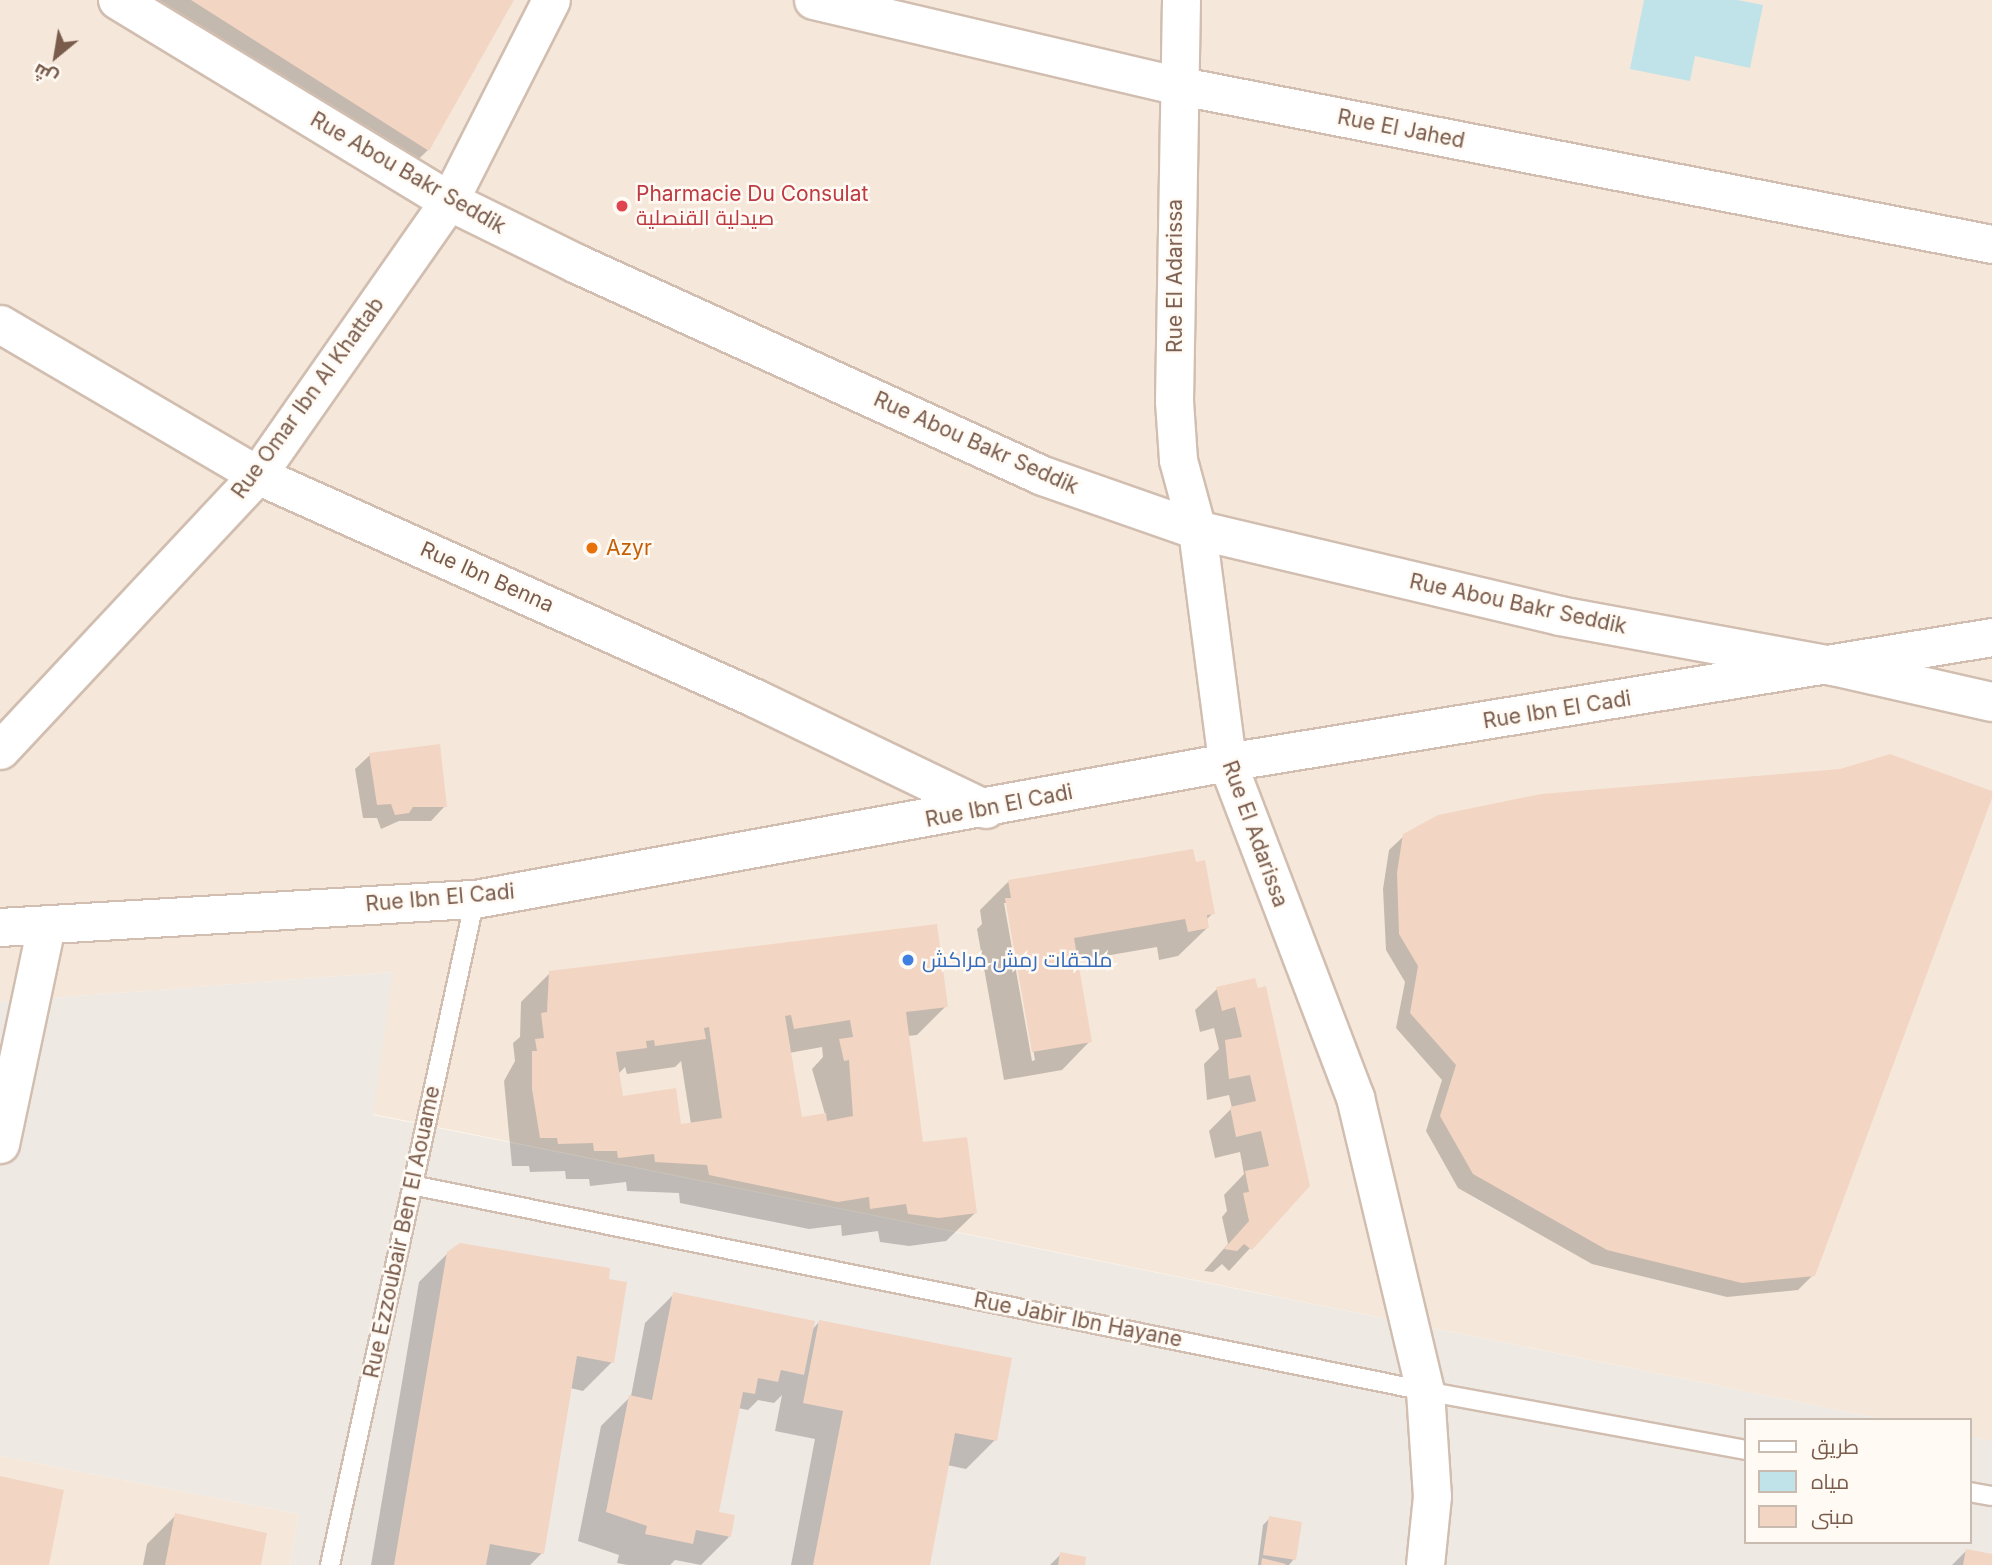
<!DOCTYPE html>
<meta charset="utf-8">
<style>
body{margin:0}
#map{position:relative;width:1992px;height:1565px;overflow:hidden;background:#fdf6ec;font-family:Inter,Cairo,sans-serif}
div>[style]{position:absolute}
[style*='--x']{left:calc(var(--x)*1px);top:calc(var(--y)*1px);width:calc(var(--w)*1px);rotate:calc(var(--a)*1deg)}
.residential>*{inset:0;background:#f5e8da}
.industrial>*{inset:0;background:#efe9e4}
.water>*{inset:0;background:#bfe3e8}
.shadow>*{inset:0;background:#0003}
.building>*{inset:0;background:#f3d5c3}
.roads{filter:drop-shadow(2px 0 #d1beb0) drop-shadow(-2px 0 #d1beb0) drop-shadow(0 2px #d1beb0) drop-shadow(0 -2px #d1beb0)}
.service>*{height:18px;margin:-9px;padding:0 9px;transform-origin:9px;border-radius:9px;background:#fff}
.minor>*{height:37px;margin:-18.5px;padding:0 18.5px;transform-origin:18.5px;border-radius:18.5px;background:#fff}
.tertiary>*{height:38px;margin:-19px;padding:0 19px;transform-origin:19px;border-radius:19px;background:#fff}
.dots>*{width:19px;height:19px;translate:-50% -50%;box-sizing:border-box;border:4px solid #fffaf3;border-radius:50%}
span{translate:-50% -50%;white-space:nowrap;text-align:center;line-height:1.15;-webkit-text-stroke:5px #fffaf3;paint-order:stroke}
.street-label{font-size:21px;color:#7a5c4d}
.health-label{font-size:21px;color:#be3a42}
.left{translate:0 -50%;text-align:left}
.food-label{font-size:21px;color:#c56008}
.shop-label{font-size:21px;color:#366cbe}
.legend{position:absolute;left:1744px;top:1418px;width:228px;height:126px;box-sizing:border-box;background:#fffaf3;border:2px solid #cabbb1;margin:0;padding:9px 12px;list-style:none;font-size:21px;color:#7a5c4d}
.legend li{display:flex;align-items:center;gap:14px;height:35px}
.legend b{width:35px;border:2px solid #cabbb1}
.north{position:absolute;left:21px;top:21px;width:70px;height:70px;-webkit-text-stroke:5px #fffaf3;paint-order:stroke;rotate:210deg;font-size:19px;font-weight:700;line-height:28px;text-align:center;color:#7a5c4d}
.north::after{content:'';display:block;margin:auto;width:24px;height:32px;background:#7a5c4d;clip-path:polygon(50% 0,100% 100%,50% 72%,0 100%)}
</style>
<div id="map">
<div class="residential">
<i style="clip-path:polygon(0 0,1992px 0,1992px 1441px,1969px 1436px,1969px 1420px,1888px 1420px,373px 1114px,392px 972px,0 1002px)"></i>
<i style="clip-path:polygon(0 1456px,299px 1514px,290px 1565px,0 1565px)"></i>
</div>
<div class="industrial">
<i style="clip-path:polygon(393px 972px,373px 1115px,1888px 1420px,1745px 1420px,1745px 1542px,1969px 1542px,1969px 1436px,1992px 1441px,1992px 1565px,290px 1565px,299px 1514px,0 1456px,0 1002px)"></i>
</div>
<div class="water">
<i style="clip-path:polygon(1644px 0,1737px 0,1763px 5px,1750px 68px,1695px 56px,1690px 81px,1630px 69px)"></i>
</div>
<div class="shadow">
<i style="clip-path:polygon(140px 0,511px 0,428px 150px,399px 178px)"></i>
<i style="clip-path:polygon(370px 755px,445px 806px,431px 821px,399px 821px,381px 829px,377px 818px,363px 818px,355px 769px)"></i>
<i style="clip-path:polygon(1404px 836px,1813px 1275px,1798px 1290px,1727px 1297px,1592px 1264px,1458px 1188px,1426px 1131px,1442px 1080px,1396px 1028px,1405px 982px,1386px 950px,1383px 889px,1389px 850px)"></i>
<i style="clip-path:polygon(evenodd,1008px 882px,1213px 913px,1206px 920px,1207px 928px,1178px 956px,1159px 960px,1157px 947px,1076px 961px,1090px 1041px,1062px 1070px,1004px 1080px,977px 929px,982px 924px,980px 910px,1008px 882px,1004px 903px,1008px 903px,1035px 1060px,1032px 1061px,1004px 903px)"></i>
<i style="clip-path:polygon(evenodd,550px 973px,946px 1006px,917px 1035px,907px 1036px,921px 1144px,975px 1213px,946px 1241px,909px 1246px,880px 1242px,878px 1231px,842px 1236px,841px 1225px,809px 1229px,680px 1203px,679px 1193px,627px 1191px,626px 1182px,590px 1186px,589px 1179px,566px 1179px,565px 1171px,530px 1172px,529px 1166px,512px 1166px,504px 1081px,515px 1061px,513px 1043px,520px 1037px,521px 1002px,550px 973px,822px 1047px,823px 1057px,812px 1069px,825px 1114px,801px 1120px,789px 1053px,822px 1047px,550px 973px,681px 1061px,691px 1124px,680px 1126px,622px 1098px,618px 1074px,625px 1067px,627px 1074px,675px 1067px,681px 1061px)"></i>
<i style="clip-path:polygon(1254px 980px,1308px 1185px,1229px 1271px,1222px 1264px,1213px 1272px,1204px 1271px,1228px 1244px,1222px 1217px,1227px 1211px,1224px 1195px,1244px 1174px,1240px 1152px,1215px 1158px,1209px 1131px,1232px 1108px,1229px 1095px,1207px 1100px,1204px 1064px,1219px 1049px,1214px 1028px,1200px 1032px,1195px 1010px,1217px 989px)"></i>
<i style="clip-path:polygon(448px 1253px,612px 1362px,583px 1391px,570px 1388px,542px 1553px,530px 1565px,371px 1565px,419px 1282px)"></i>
<i style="clip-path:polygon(674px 1294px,812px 1330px,819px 1322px,995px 1440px,966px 1469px,947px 1465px,928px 1565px,791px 1565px,815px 1439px,775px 1431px,782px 1395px,774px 1403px,758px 1400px,748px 1410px,738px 1408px,717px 1513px,729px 1537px,701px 1565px,675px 1560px,670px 1565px,628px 1565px,617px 1563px,619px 1555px,578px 1541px,601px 1426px,631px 1396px,645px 1323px)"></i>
<i style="clip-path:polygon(176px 1515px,259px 1565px,143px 1565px,147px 1544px)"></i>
<i style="clip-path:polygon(1270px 1518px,1294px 1559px,1289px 1565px,1258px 1565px,1263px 1525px)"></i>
<i style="clip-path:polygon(1966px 1551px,1992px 1555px,1992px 1565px,1952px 1565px)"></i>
<i style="clip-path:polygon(1061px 1554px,1083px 1565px,1050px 1565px)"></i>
</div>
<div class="building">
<i style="clip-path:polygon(191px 0,514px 0,429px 151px)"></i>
<i style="clip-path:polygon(440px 744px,447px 807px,413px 807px,409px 813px,395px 815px,391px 804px,377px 805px,369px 753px)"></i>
<i style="clip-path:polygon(1890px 754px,1992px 791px,1992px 798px,1815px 1276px,1742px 1283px,1607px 1250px,1473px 1174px,1440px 1116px,1456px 1065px,1410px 1013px,1418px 966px,1399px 934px,1397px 873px,1403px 834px,1438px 815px,1541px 794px,1840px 769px)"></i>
<i style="clip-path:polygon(1193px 849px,1196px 862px,1205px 860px,1215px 914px,1207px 915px,1209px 928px,1188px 932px,1185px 919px,1074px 938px,1092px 1042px,1032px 1052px,1005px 898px,1011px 898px,1008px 880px)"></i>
<i style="clip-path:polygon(evenodd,937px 924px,948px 1007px,906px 1012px,923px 1142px,967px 1137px,977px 1213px,939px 1218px,908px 1214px,906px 1204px,870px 1209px,869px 1197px,838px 1202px,709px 1175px,707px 1165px,655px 1162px,654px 1154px,618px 1158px,617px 1151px,594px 1151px,593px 1143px,558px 1144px,557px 1138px,540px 1138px,532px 1089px,532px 1051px,537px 1051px,535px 1039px,544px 1038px,541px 1013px,547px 1012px,549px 971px,937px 924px,791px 1015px,794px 1029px,850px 1020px,853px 1037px,839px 1039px,844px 1061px,849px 1060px,853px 1116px,827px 1121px,826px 1113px,802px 1117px,785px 1016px,791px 1015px,937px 924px,709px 1027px,722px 1118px,681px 1124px,676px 1088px,623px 1096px,616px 1052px,647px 1048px,646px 1041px,654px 1040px,655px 1046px,706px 1039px,704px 1028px,709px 1027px)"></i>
<i style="clip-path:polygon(1255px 978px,1258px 988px,1266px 986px,1310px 1186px,1252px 1250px,1244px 1244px,1237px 1251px,1224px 1249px,1249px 1221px,1243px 1193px,1249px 1192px,1245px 1171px,1269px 1166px,1261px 1131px,1236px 1137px,1230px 1107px,1256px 1101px,1250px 1075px,1229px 1079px,1225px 1040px,1242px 1037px,1235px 1007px,1222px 1011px,1216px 987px)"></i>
<i style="clip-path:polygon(460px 1243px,610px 1268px,609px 1279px,627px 1282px,614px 1363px,577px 1356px,544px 1554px,490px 1544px,486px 1565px,394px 1565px,447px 1252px)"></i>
<i style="clip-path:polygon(673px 1292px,815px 1321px,804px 1375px,781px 1370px,778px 1382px,758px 1378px,755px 1394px,743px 1392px,719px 1512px,735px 1515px,731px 1537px,696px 1530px,693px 1544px,645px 1534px,647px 1526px,606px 1512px,629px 1395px,652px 1400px)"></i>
<i style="clip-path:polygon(819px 1320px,1012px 1358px,997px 1441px,955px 1433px,930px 1565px,813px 1565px,843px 1411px,803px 1403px)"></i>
<i style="clip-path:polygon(0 1476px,64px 1490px,49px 1565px,0 1565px)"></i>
<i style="clip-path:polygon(175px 1513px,267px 1533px,261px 1565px,165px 1565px)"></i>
<i style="clip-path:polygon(1269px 1516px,1302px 1522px,1296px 1560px,1263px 1555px)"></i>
<i style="clip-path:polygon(1966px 1549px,1992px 1554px,1992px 1565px,1963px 1565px)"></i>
<i style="clip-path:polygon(1060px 1552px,1086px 1557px,1085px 1565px,1058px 1565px)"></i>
<i style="clip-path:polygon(1262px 1558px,1286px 1564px,1285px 1565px,1261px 1565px)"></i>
</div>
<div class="roads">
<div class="service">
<i style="--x:412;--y:1185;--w:1034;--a:11.49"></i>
<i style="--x:1425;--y:1391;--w:325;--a:10.4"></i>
<i style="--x:1969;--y:1492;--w:23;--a:10"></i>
<i style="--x:330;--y:1565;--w:682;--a:-77.72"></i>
</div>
<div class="minor">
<i style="--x:813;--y:0;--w:373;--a:13.2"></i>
<i style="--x:1176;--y:85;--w:831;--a:11.03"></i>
<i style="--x:1181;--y:0;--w:401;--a:91"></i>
<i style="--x:1174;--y:401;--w:59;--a:86.1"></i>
<i style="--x:1178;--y:460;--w:73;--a:74.8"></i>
<i style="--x:1197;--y:530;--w:234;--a:82.6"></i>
<i style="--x:1227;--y:762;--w:359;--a:69.1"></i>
<i style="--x:1355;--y:1097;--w:302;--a:76.6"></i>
<i style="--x:1425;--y:1391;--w:105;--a:86.2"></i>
<i style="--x:1432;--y:1496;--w:69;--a:95.8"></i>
<i style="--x:0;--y:324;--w:298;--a:30.4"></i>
<i style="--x:257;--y:475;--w:546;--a:24.12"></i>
<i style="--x:755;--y:698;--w:256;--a:25.7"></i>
<i style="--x:0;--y:750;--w:376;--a:-46.9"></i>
<i style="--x:257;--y:475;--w:335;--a:-55"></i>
<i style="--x:449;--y:201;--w:225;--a:-63.1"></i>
<i style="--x:0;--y:927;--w:476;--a:-3.4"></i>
<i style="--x:475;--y:899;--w:764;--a:-10.32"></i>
<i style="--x:1227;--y:762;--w:775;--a:-9.28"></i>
<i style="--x:0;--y:1144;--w:224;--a:-78.1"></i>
</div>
<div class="tertiary">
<i style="--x:118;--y:0;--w:387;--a:31.3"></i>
<i style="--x:449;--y:201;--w:143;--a:26.2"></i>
<i style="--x:577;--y:264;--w:512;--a:24.46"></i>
<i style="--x:1043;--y:476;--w:163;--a:19.3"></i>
<i style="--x:1197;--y:530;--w:373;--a:13.3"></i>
<i style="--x:1560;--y:616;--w:278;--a:10.4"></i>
<i style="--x:1833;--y:666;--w:163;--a:12.8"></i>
</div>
</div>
<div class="dots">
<i style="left:622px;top:206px;background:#e0444e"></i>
<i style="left:592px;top:548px;background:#e8710a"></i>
<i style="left:908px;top:960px;background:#3f7fe0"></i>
</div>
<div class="street-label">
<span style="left:1401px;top:129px;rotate:11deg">Rue El Jahed</span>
<span style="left:408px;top:173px;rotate:30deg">Rue Abou Bakr Seddik</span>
<span style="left:1175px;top:276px;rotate:-90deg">Rue El Adarissa</span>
<span style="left:308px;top:398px;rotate:-54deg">Rue Omar Ibn Al Khattab</span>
<span style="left:976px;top:443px;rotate:24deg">Rue Abou Bakr Seddik</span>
<span style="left:487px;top:577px;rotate:24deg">Rue Ibn Benna</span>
<span style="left:1518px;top:604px;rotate:12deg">Rue Abou Bakr Seddik</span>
<span style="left:1557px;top:710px;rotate:-9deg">Rue Ibn El Cadi</span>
<span style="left:999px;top:806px;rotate:-11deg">Rue Ibn El Cadi</span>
<span style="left:1255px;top:834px;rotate:70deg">Rue El Adarissa</span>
<span style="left:440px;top:898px;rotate:-5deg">Rue Ibn El Cadi</span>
<span style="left:402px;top:1232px;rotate:-78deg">Rue Ezzoubair Ben El Aouame</span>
<span style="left:1078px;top:1320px;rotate:11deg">Rue Jabir Ibn Hayane</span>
</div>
<div class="health-label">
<span class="left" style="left:636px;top:206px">Pharmacie Du Consulat<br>صيدلية القنصلية</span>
</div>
<div class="food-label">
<span class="left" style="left:606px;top:548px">Azyr</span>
</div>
<div class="shop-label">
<span class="left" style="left:922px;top:960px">ملحقات رمش مراكش</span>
</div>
<ul class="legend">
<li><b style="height:9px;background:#fff"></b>طريق</li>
<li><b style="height:19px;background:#bfe3e8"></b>مياه</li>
<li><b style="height:19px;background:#f3d5c3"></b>مبنى</li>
</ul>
<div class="north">ش</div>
</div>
